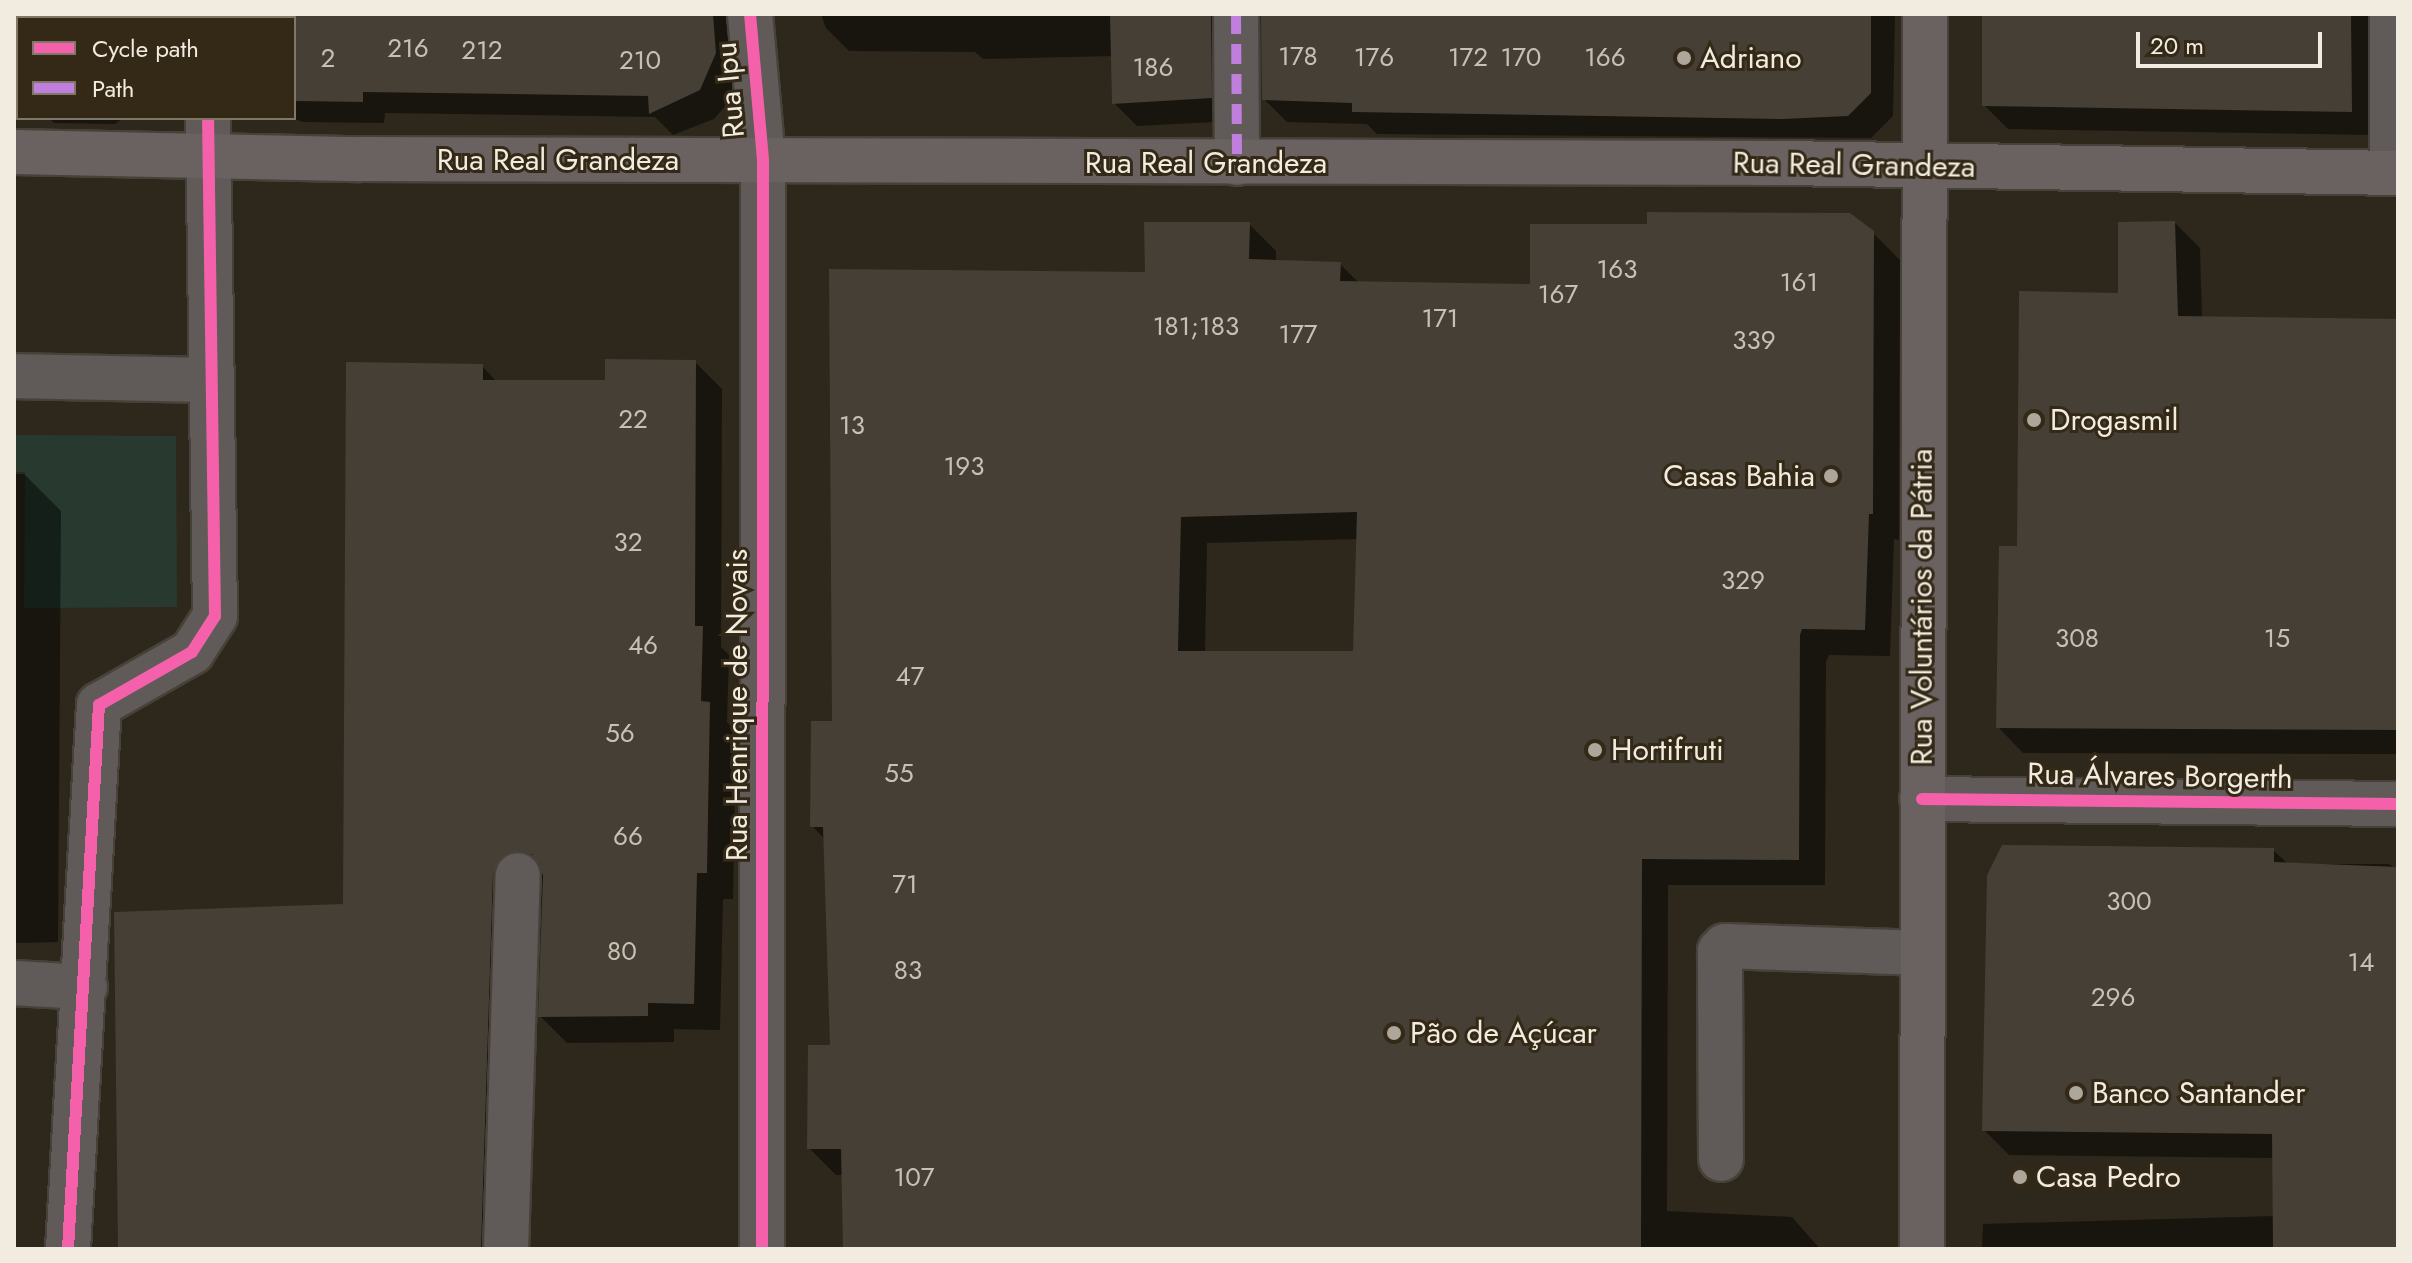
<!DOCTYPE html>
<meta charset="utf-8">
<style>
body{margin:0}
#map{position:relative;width:2412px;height:1263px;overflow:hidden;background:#2d271c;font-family:Jost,sans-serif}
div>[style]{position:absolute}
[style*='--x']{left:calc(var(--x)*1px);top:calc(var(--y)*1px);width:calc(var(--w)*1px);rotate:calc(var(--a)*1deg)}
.green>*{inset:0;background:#283a30}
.shadow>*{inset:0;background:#0007}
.building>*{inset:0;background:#453f35}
.roads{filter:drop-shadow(2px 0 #474239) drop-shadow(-2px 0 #474239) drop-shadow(0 2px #474239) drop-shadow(0 -2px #474239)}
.minor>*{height:44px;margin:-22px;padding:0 22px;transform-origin:22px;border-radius:22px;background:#605a59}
.major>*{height:44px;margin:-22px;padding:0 22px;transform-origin:22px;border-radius:22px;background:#6a6261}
.quiet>*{height:10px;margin-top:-5px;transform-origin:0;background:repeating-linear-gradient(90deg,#c07fdc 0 20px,transparent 0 30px)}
.cycleway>*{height:12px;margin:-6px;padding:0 6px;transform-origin:6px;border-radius:6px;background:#f560ab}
.dots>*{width:22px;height:22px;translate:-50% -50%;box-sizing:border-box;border:4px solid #332916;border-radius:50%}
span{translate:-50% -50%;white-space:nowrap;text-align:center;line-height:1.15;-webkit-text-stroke:6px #332916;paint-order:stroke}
.number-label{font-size:26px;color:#c7c1b5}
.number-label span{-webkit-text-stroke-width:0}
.poi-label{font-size:30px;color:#f2ece0}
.left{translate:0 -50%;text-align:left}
.right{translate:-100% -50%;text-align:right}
.street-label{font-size:30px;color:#f2ece0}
.frame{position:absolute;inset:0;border:16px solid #f2ece0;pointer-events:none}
.legend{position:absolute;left:16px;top:16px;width:280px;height:104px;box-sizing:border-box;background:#332916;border:2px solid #7f7767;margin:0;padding:10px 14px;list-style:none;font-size:24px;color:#f2ece0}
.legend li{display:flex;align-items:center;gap:16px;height:40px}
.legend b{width:40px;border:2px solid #7f7767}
.scale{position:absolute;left:2136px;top:32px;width:186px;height:36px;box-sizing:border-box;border:4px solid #f2ece0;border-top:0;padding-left:10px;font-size:24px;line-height:28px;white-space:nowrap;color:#f2ece0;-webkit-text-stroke:6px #332916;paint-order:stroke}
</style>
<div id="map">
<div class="green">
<i style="clip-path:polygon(14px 435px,176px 436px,177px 607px,24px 608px,25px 472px,14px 472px)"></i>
</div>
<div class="shadow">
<i style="clip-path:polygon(14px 14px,171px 14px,18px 18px,18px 107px)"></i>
<i style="clip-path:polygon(261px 14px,735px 14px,737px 76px,728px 103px,714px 119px,673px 135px,655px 117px,385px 113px,384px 123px,303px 122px,292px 118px,294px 18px)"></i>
<i style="clip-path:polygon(821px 14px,1250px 14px,1234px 121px,1137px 126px,1114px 103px,1113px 56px,983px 59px,975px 52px,849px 51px,826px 28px)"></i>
<i style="clip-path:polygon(1263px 14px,1895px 14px,1893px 116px,1871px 138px,1377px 134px,1367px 124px,1287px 122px,1264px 99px)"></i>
<i style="clip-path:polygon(1984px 14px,2398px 14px,2375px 135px,2008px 129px,1984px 105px)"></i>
<i style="clip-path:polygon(49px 118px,123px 118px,115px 124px,54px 123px)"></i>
<i style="clip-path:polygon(2175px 223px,2200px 248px,2202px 319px,2398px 321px,2398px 754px,2023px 753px,1998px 727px,2019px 548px,2120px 295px)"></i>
<i style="clip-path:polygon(evenodd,1249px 224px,1276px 251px,1276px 262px,1340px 264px,1359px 283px,1532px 286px,1873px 233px,1900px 260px,1899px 540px,1894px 539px,1890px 656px,1829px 655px,1826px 662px,1825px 885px,1668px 885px,1667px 1211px,1792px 1217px,1820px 1249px,845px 1249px,844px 1175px,836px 1175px,809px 1148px,832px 1047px,826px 840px,812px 826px,834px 723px,1147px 274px,1249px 224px,1358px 539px,1355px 653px,1205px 653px,1207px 543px,1358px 539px)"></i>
<i style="clip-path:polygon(695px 362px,722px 389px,721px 647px,729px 655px,727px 722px,736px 731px,733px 899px,723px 899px,720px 1030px,674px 1029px,674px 1042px,567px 1043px,540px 1016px,542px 879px,524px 888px,510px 1249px,120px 1249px,345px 906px,482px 366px,497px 382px,607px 382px)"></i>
<i style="clip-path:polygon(14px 474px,24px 474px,61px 511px,58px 942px,14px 943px)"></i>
<i style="clip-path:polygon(2273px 850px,2288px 864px,2389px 864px,2398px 870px,2398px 1249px,1982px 1249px,1983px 1224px,2275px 1216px,2275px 1158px,2009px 1155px,1984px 1130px)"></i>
</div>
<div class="building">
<i style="clip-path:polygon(294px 14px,713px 14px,716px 53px,700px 90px,649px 114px,648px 96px,363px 92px,363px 102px,294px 101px)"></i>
<i style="clip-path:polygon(1110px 14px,1211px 14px,1212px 98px,1112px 104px)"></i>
<i style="clip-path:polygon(1261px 14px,1871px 14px,1871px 93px,1848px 116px,1783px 119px,1352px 112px,1352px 103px,1262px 100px)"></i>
<i style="clip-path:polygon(1982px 14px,2351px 14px,2352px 112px,1982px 106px)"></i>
<i style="clip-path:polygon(evenodd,1647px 212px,1850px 213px,1874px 231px,1873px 514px,1869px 514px,1865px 630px,1802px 629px,1800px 635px,1799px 860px,1642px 859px,1641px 1249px,843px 1249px,841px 1149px,807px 1149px,808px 1045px,830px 1045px,823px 827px,810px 827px,811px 721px,832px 721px,829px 269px,1145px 272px,1144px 222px,1250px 222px,1249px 259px,1341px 262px,1340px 281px,1530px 284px,1530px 224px,1647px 224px,1647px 212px,1357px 512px,1353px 651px,1178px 651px,1181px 517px,1357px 512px)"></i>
<i style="clip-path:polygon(2175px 221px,2178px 316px,2398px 319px,2398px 730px,1996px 728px,1999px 546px,2017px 546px,2019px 291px,2118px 293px,2118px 222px)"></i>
<i style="clip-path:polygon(605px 359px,696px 360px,695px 626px,703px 626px,701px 701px,710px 702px,707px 873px,697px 873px,694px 1004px,648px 1003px,648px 1016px,538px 1017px,543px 875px,532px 854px,507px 853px,493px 874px,481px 1249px,118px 1249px,114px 912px,343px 904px,346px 362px,483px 364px,483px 380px,605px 380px)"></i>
<i style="clip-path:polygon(2002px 845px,2274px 848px,2274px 862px,2398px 867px,2398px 1249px,2273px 1249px,2272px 1134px,1982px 1131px,1987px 875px)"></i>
</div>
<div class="roads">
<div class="minor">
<i style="--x:750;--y:14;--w:147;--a:84.9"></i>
<i style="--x:763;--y:160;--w:1089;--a:90.05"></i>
<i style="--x:1236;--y:14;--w:149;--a:89.6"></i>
<i style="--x:211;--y:18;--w:4;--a:-76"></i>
<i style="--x:2392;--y:172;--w:158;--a:-90"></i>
<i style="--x:14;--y:376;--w:196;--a:1.2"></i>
<i style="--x:1922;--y:799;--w:476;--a:0.6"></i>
<i style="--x:14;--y:983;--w:71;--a:3.2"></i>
<i style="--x:1721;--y:1159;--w:208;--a:-90.3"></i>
<i style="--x:1720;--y:951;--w:7;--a:-45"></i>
<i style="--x:1725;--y:946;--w:197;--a:2"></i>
<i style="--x:68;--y:1249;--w:545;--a:-86.74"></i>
<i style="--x:99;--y:705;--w:107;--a:-29.7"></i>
<i style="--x:192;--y:652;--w:43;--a:-57.4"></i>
<i style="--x:215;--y:616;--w:498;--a:-90.8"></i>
<i style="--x:506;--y:1249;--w:374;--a:-88.2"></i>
</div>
<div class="major">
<i style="--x:14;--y:152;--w:345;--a:1.2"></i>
<i style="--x:359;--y:159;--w:1423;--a:0.16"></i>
<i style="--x:1782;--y:163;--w:616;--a:0.93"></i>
<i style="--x:1922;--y:1249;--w:1235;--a:-89.86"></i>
</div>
</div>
<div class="quiet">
<i style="--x:1236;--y:14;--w:149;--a:89.6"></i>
</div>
<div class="cycleway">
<i style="--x:750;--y:14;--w:147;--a:84.9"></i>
<i style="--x:763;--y:160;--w:1089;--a:90.05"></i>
<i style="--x:1922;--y:799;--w:476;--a:0.6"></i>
<i style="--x:68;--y:1249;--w:545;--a:-86.74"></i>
<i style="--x:99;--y:705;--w:107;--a:-29.7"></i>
<i style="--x:192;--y:652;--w:43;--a:-57.4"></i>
<i style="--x:215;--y:616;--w:498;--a:-90.8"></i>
</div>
<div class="dots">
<i style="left:1684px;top:58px;background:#ada79b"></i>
<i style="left:2034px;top:420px;background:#ada79b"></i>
<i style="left:1831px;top:476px;background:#ada79b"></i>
<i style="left:1595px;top:750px;background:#ada79b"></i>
<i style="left:1394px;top:1033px;background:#ada79b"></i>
<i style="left:2076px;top:1093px;background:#ada79b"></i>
<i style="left:2020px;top:1177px;background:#ada79b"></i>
</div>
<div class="number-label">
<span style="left:408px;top:49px">216</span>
<span style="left:482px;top:51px">212</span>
<span style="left:1298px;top:57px">178</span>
<span style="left:1374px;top:58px">176</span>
<span style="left:1468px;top:58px">172</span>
<span style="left:1521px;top:58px">170</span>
<span style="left:1605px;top:58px">166</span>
<span style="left:328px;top:59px">2</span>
<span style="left:640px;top:61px">210</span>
<span style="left:1153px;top:68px">186</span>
<span style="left:1617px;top:270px">163</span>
<span style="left:1799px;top:283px">161</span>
<span style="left:1558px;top:295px">167</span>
<span style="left:1440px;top:319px">171</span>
<span style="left:1196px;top:327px">181;183</span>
<span style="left:1298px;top:335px">177</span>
<span style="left:1754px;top:341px">339</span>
<span style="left:633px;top:420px">22</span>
<span style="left:852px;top:426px">13</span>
<span style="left:964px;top:467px">193</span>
<span style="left:628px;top:543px">32</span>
<span style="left:1743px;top:581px">329</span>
<span style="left:2077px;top:639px">308</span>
<span style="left:2277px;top:639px">15</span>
<span style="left:643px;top:646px">46</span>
<span style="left:910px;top:677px">47</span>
<span style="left:620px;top:734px">56</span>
<span style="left:899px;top:774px">55</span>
<span style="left:628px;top:837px">66</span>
<span style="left:905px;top:885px">71</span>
<span style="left:2129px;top:902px">300</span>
<span style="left:622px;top:952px">80</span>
<span style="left:2361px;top:963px">14</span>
<span style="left:908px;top:971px">83</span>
<span style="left:2113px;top:998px">296</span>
<span style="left:914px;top:1178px">107</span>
</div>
<div class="poi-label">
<span class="left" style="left:1700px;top:58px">Adriano</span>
<span class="left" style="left:2050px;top:420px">Drogasmil</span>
<span class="right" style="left:1815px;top:476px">Casas Bahia</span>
<span class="left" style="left:1611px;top:750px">Hortifruti</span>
<span class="left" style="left:1410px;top:1033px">Pão de Açúcar</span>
<span class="left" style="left:2092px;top:1093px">Banco Santander</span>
<span class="left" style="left:2036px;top:1177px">Casa Pedro</span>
</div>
<div class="street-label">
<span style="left:730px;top:90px;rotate:-95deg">Rua Ipu</span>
<span style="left:558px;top:160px">Rua Real Grandeza</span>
<span style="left:1206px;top:163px">Rua Real Grandeza</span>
<span style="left:1854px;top:165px;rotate:1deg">Rua Real Grandeza</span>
<span style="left:1922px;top:607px;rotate:-90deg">Rua Voluntários da Pátria</span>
<span style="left:737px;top:705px;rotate:-90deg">Rua Henrique de Novais</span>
<span style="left:2160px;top:776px;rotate:1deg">Rua Álvares Borgerth</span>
</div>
<div class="frame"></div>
<ul class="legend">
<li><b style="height:10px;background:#f560ab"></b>Cycle path</li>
<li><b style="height:10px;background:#c07fdc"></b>Path</li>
</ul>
<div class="scale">20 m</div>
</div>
